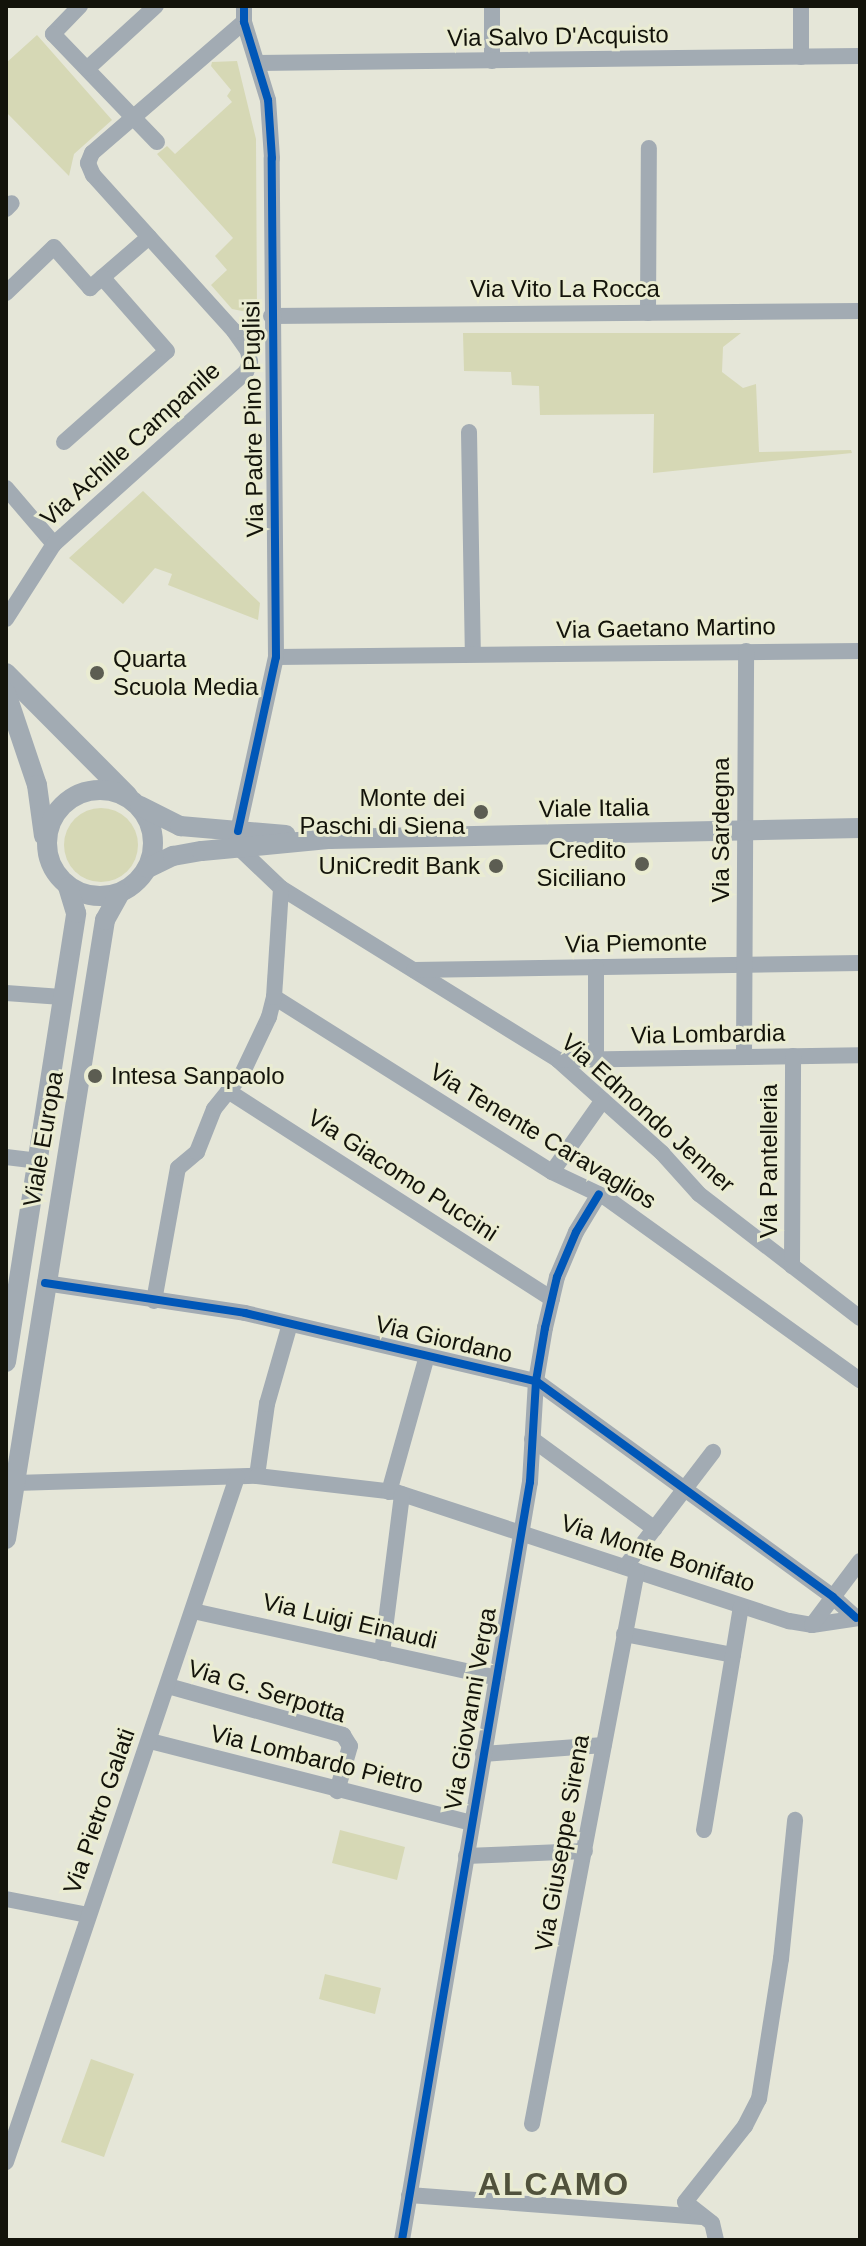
<!DOCTYPE html>
<style>
body{margin:0}
#map{position:relative;width:866px;height:2246px;overflow:hidden;background:#e5e6d8;font-family:Helvetica,sans-serif}
div>[style]{position:absolute}
[style*='--x']{left:calc(var(--x)*1px);top:calc(var(--y)*1px);width:calc(var(--w)*1px);rotate:calc(var(--a)*1deg)}
.green>*{inset:0;background:#d6d8b5}
.round{border-radius:50%}
.minor>*{height:16px;margin:-8px;padding:0 8px;transform-origin:8px;border-radius:8px;background:#a2abb3}
.tertiary>*{height:20px;margin:-10px;padding:0 10px;transform-origin:10px;border-radius:10px;background:#a2abb3}
.tertiary>.ring{margin:-10px;padding:0;box-sizing:content-box;background:none;border:20px solid #a2abb3;border-radius:50%}
.cycleway>*{height:8px;margin:-4px;padding:0 4px;transform-origin:4px;border-radius:4px;background:#0057b8}
.dots>*{width:22px;height:22px;translate:-50% -50%;box-sizing:border-box;border:4px solid #eaecd2;border-radius:50%}
span{translate:-50% -50%;white-space:nowrap;text-align:center;line-height:1.15;-webkit-text-stroke:6px #eaecd2;paint-order:stroke}
.street-label{font-size:24px;color:#13130a}
.poi-label{font-size:24px;color:#13130a}
.left{translate:0 -50%;text-align:left}
.right{translate:-100% -50%;text-align:right}
.district-label{font-size:32px;color:#51523c;font-weight:700;letter-spacing:2px}
.frame{position:absolute;inset:0;border:8px solid #13130a;pointer-events:none}
</style>
<div id="map">
<div class="green">
<i style="clip-path:polygon(37px 35px,112px 120px,74px 154px,69px 176px,6px 112px,6px 63px)"></i>
<i style="clip-path:polygon(237px 61px,256px 139px,257px 314px,232px 309px,211px 285px,227px 270px,215px 256px,233px 238px,157px 154px,167px 146px,175px 154px,232px 102px,227px 96px,231px 90px,211px 66px,212px 62px)"></i>
<i style="clip-path:polygon(463px 333px,741px 333px,723px 347px,722px 372px,743px 388px,756px 384px,759px 452px,851px 450px,852px 453px,653px 473px,654px 414px,540px 415px,539px 386px,512px 385px,511px 372px,464px 371px)"></i>
<i style="clip-path:polygon(143px 491px,260px 603px,258px 620px,168px 585px,172px 574px,155px 568px,123px 604px,69px 558px)"></i>
<i class="round" style="left:64px;top:808px;width:74px;height:74px"></i>
<i style="clip-path:polygon(340px 1830px,405px 1847px,397px 1880px,332px 1863px)"></i>
<i style="clip-path:polygon(325px 1974px,381px 1988px,375px 2014px,319px 1999px)"></i>
<i style="clip-path:polygon(91px 2059px,134px 2074px,104px 2157px,61px 2142px)"></i>
</div>
<div class="minor">
<i style="--x:80;--y:6;--w:39;--a:134"></i>
<i style="--x:53;--y:34;--w:150;--a:46.1"></i>
<i style="--x:492;--y:6;--w:55;--a:90"></i>
<i style="--x:801;--y:57;--w:51;--a:-90"></i>
<i style="--x:257;--y:63;--w:603;--a:-0.67"></i>
<i style="--x:88;--y:68;--w:92;--a:-42.4"></i>
<i style="--x:6;--y:209;--w:8;--a:-45"></i>
<i style="--x:6;--y:293;--w:66;--a:-43.8"></i>
<i style="--x:54;--y:247;--w:55;--a:48.7"></i>
<i style="--x:90;--y:288;--w:78;--a:-40.8"></i>
<i style="--x:648;--y:313;--w:165;--a:-89.7"></i>
<i style="--x:271;--y:316;--w:589;--a:-0.49"></i>
<i style="--x:469;--y:432;--w:222;--a:89"></i>
<i style="--x:64;--y:442;--w:137;--a:-41.5"></i>
<i style="--x:167;--y:351;--w:98;--a:-131.3"></i>
<i style="--x:6;--y:488;--w:74;--a:49.4"></i>
<i style="--x:6;--y:619;--w:89;--a:-57.4"></i>
<i style="--x:54;--y:544;--w:258;--a:-41.9"></i>
<i style="--x:246;--y:372;--w:11;--a:-68"></i>
<i style="--x:250;--y:362;--w:11;--a:-100"></i>
<i style="--x:248;--y:351;--w:24;--a:-125"></i>
<i style="--x:234;--y:331;--w:210;--a:-132.1"></i>
<i style="--x:93;--y:175;--w:13;--a:-113"></i>
<i style="--x:88;--y:163;--w:11;--a:-68"></i>
<i style="--x:92;--y:153;--w:201;--a:-40.8"></i>
<i style="--x:276;--y:657;--w:584;--a:-0.59"></i>
<i style="--x:238;--y:831;--w:178;--a:-77.7"></i>
<i style="--x:276;--y:657;--w:499;--a:-90.5"></i>
<i style="--x:272;--y:158;--w:58;--a:-93.9"></i>
<i style="--x:268;--y:100;--w:82;--a:-107.1"></i>
<i style="--x:244;--y:22;--w:16;--a:-90"></i>
<i style="--x:239;--y:848;--w:58;--a:43.6"></i>
<i style="--x:281;--y:888;--w:326;--a:31.8"></i>
<i style="--x:558;--y:1060;--w:140;--a:41.8"></i>
<i style="--x:662;--y:1153;--w:55;--a:47.9"></i>
<i style="--x:699;--y:1194;--w:203;--a:37.6"></i>
<i style="--x:414;--y:970;--w:446;--a:-0.9"></i>
<i style="--x:6;--y:993;--w:56;--a:4.1"></i>
<i style="--x:274;--y:997;--w:328;--a:32.2"></i>
<i style="--x:552;--y:1172;--w:59;--a:25.3"></i>
<i style="--x:605;--y:1197;--w:314;--a:35.7"></i>
<i style="--x:744;--y:1057;--w:406;--a:-89.7"></i>
<i style="--x:558;--y:1060;--w:302;--a:-0.9"></i>
<i style="--x:596;--y:1060;--w:93;--a:-90"></i>
<i style="--x:228;--y:1091;--w:385;--a:32.7"></i>
<i style="--x:6;--y:1157;--w:31;--a:7"></i>
<i style="--x:552;--y:1172;--w:88;--a:-54.7"></i>
<i style="--x:792;--y:1266;--w:210;--a:-89.7"></i>
<i style="--x:45;--y:1283;--w:202;--a:8.5"></i>
<i style="--x:245;--y:1313;--w:299;--a:13.2"></i>
<i style="--x:536;--y:1381;--w:367;--a:36"></i>
<i style="--x:833;--y:1597;--w:31;--a:42"></i>
<i style="--x:154;--y:1301;--w:135;--a:-79.8"></i>
<i style="--x:178;--y:1168;--w:25;--a:-40"></i>
<i style="--x:197;--y:1152;--w:46;--a:-68.4"></i>
<i style="--x:214;--y:1109;--w:45;--a:-51.3"></i>
<i style="--x:242;--y:1074;--w:63;--a:-64.7"></i>
<i style="--x:269;--y:1017;--w:21;--a:-76"></i>
<i style="--x:274;--y:997;--w:109;--a:-86.3"></i>
<i style="--x:532;--y:1439;--w:152;--a:36.2"></i>
<i style="--x:257;--y:1476;--w:73;--a:-82.1"></i>
<i style="--x:267;--y:1404;--w:83;--a:-74"></i>
<i style="--x:15;--y:1483;--w:242;--a:-1.7"></i>
<i style="--x:257;--y:1476;--w:140;--a:6.6"></i>
<i style="--x:396;--y:1492;--w:414;--a:18.2"></i>
<i style="--x:789;--y:1621;--w:23;--a:10"></i>
<i style="--x:812;--y:1625;--w:49;--a:-8.3"></i>
<i style="--x:389;--y:1492;--w:141;--a:-74.4"></i>
<i style="--x:625;--y:1567;--w:145;--a:-52.6"></i>
<i style="--x:193;--y:1611;--w:311;--a:12.4"></i>
<i style="--x:812;--y:1625;--w:80;--a:-53.1"></i>
<i style="--x:624;--y:1634;--w:111;--a:10.9"></i>
<i style="--x:382;--y:1653;--w:160;--a:-82.8"></i>
<i style="--x:168;--y:1686;--w:182;--a:15.6"></i>
<i style="--x:343;--y:1735;--w:13;--a:58"></i>
<i style="--x:350;--y:1746;--w:47;--a:106.1"></i>
<i style="--x:150;--y:1741;--w:331;--a:14.3"></i>
<i style="--x:483;--y:1754;--w:121;--a:-4.3"></i>
<i style="--x:704;--y:1830;--w:226;--a:-80.6"></i>
<i style="--x:466;--y:1856;--w:119;--a:-2.4"></i>
<i style="--x:6;--y:1899;--w:84;--a:11"></i>
<i style="--x:532;--y:2124;--w:563;--a:-79.25"></i>
<i style="--x:6;--y:2162;--w:723;--a:-71.36"></i>
<i style="--x:409;--y:2195;--w:294;--a:4.3"></i>
<i style="--x:402;--y:2240;--w:769;--a:-80.42"></i>
<i style="--x:530;--y:1482;--w:101;--a:-86.6"></i>
<i style="--x:536;--y:1381;--w:54;--a:-80.4"></i>
<i style="--x:545;--y:1328;--w:52;--a:-76.8"></i>
<i style="--x:557;--y:1277;--w:49;--a:-67.1"></i>
<i style="--x:576;--y:1232;--w:44;--a:-58.8"></i>
<i style="--x:716;--y:2240;--w:17;--a:-103"></i>
<i style="--x:712;--y:2223;--w:34;--a:-142"></i>
<i style="--x:685;--y:2202;--w:97;--a:-51.7"></i>
<i style="--x:745;--y:2126;--w:30;--a:-63"></i>
<i style="--x:759;--y:2099;--w:142;--a:-81.1"></i>
<i style="--x:781;--y:1959;--w:140;--a:-84.2"></i>
</div>
<div class="tertiary">
<i style="--x:6;--y:673;--w:173;--a:45.2"></i>
<i style="--x:6;--y:693;--w:97;--a:71.4"></i>
<i style="--x:37;--y:785;--w:51;--a:82.2"></i>
<i class="ring" style="left:47px;top:790px;width:86px;height:86px"></i>
<i style="--x:140;--y:806;--w:45;--a:26.6"></i>
<i style="--x:180;--y:826;--w:106;--a:4.9"></i>
<i style="--x:148;--y:868;--w:28;--a:-26"></i>
<i style="--x:173;--y:856;--w:29;--a:-10"></i>
<i style="--x:202;--y:851;--w:129;--a:-5.4"></i>
<i style="--x:330;--y:839;--w:530;--a:-1.19"></i>
<i style="--x:6;--y:1362;--w:454;--a:-81.1"></i>
<i style="--x:76;--y:913;--w:27;--a:-107"></i>
<i style="--x:6;--y:1539;--w:627;--a:-80.91"></i>
<i style="--x:105;--y:920;--w:31;--a:-61"></i>
</div>
<div class="cycleway">
<i style="--x:238;--y:831;--w:178;--a:-77.7"></i>
<i style="--x:276;--y:657;--w:499;--a:-90.5"></i>
<i style="--x:272;--y:158;--w:58;--a:-93.9"></i>
<i style="--x:268;--y:100;--w:82;--a:-107.1"></i>
<i style="--x:244;--y:22;--w:16;--a:-90"></i>
<i style="--x:45;--y:1283;--w:202;--a:8.5"></i>
<i style="--x:245;--y:1313;--w:299;--a:13.2"></i>
<i style="--x:536;--y:1381;--w:367;--a:36"></i>
<i style="--x:833;--y:1597;--w:31;--a:42"></i>
<i style="--x:402;--y:2240;--w:769;--a:-80.42"></i>
<i style="--x:530;--y:1482;--w:101;--a:-86.6"></i>
<i style="--x:536;--y:1381;--w:54;--a:-80.4"></i>
<i style="--x:545;--y:1328;--w:52;--a:-76.8"></i>
<i style="--x:557;--y:1277;--w:49;--a:-67.1"></i>
<i style="--x:576;--y:1232;--w:44;--a:-58.8"></i>
</div>
<div class="dots">
<i style="left:97px;top:673px;background:#5c5d52"></i>
<i style="left:481px;top:812px;background:#5c5d52"></i>
<i style="left:642px;top:864px;background:#5c5d52"></i>
<i style="left:496px;top:866px;background:#5c5d52"></i>
<i style="left:95px;top:1076px;background:#5c5d52"></i>
</div>
<div class="street-label">
<span style="left:558px;top:36px;rotate:-1deg">Via Salvo D'Acquisto</span>
<span style="left:565px;top:289px">Via Vito La Rocca</span>
<span style="left:253px;top:419px;rotate:-91deg">Via Padre Pino Puglisi</span>
<span style="left:130px;top:444px;rotate:-42deg">Via Achille Campanile</span>
<span style="left:666px;top:628px;rotate:-1deg">Via Gaetano Martino</span>
<span style="left:594px;top:808px;rotate:-1deg">Viale Italia</span>
<span style="left:721px;top:830px;rotate:-90deg">Via Sardegna</span>
<span style="left:636px;top:943px;rotate:-1deg">Via Piemonte</span>
<span style="left:708px;top:1034px;rotate:-1deg">Via Lombardia</span>
<span style="left:648px;top:1113px;rotate:42deg">Via Edmondo Jenner</span>
<span style="left:543px;top:1136px;rotate:31deg">Via Tenente Caravaglios</span>
<span style="left:43px;top:1139px;rotate:-80deg">Viale Europa</span>
<span style="left:769px;top:1161px;rotate:-90deg">Via Pantelleria</span>
<span style="left:403px;top:1175px;rotate:33deg">Via Giacomo Puccini</span>
<span style="left:444px;top:1339px;rotate:13deg">Via Giordano</span>
<span style="left:658px;top:1553px;rotate:18deg">Via Monte Bonifato</span>
<span style="left:350px;top:1621px;rotate:13deg">Via Luigi Einaudi</span>
<span style="left:267px;top:1691px;rotate:17deg">Via G. Serpotta</span>
<span style="left:470px;top:1709px;rotate:-80deg">Via Giovanni Verga</span>
<span style="left:317px;top:1759px;rotate:14deg">Via Lombardo Pietro</span>
<span style="left:99px;top:1811px;rotate:-71deg">Via Pietro Galati</span>
<span style="left:562px;top:1843px;rotate:-80deg">Via Giuseppe Sirena</span>
</div>
<div class="poi-label">
<span class="left" style="left:113px;top:673px">Quarta<br>Scuola Media</span>
<span class="right" style="left:465px;top:812px">Monte dei<br>Paschi di Siena</span>
<span class="right" style="left:626px;top:864px">Credito<br>Siciliano</span>
<span class="right" style="left:480px;top:866px">UniCredit Bank</span>
<span class="left" style="left:111px;top:1076px">Intesa Sanpaolo</span>
</div>
<div class="district-label">
<span style="left:554px;top:2184px">ALCAMO</span>
</div>
<div class="frame"></div>
</div>
